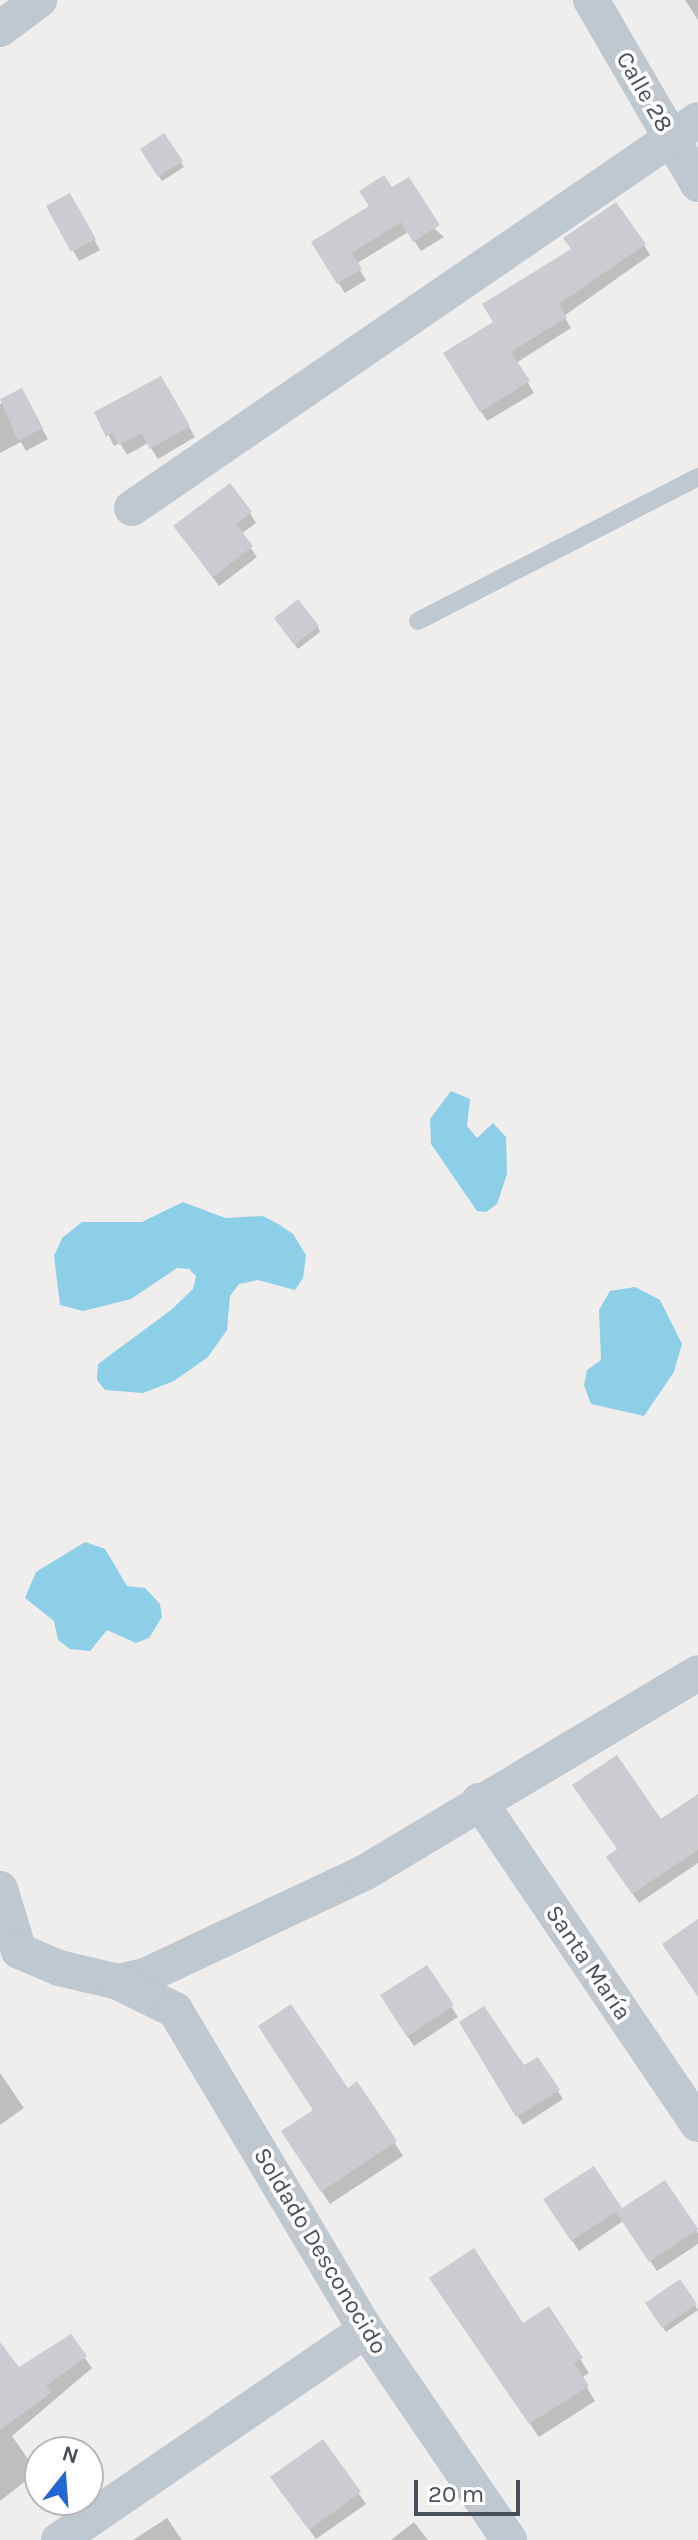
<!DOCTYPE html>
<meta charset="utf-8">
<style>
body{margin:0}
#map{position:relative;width:698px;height:2540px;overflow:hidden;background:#f0eded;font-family:Karla,sans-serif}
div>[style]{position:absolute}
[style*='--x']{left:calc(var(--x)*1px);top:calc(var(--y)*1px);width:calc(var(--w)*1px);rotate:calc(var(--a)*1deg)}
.water>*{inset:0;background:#8dcfe6}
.shadow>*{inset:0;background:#0003}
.building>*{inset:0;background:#caccd2}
.lane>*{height:18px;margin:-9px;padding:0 9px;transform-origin:9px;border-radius:9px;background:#bfc7cf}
.street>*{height:36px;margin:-18px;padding:0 18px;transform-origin:18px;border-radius:18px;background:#bfc7cf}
span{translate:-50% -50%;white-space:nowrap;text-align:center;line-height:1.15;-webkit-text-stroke:7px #fff;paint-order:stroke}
.street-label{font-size:24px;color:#47505a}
.north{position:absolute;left:24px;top:2436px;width:80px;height:80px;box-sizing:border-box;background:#fff;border:2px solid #b5b9bd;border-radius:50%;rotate:17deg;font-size:22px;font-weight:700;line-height:32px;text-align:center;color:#47505a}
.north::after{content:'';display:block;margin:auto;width:28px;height:36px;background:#2367d4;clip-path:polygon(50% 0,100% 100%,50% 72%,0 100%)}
.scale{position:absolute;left:414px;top:2480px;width:106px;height:36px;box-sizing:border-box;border:4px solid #47505a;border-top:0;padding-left:10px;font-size:24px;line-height:28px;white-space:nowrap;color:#47505a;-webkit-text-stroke:6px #fff;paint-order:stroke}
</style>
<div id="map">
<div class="water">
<i style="clip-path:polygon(451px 1091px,470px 1099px,467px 1126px,477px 1138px,493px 1123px,506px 1137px,507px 1174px,497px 1204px,486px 1212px,477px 1211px,431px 1144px,430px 1119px)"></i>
<i style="clip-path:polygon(183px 1202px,225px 1218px,263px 1216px,280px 1225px,293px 1234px,306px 1255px,303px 1278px,295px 1290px,258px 1280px,239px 1284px,230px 1296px,227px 1330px,208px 1357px,174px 1381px,143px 1393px,105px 1390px,97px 1380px,98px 1364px,171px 1310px,193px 1289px,196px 1276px,189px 1269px,177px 1268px,131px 1299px,83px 1311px,60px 1305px,54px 1256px,62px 1238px,82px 1222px,142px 1222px)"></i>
<i style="clip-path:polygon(635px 1287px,660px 1300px,682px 1344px,674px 1372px,644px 1416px,591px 1404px,584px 1385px,587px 1370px,601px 1360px,599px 1310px,610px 1291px)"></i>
<i style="clip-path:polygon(85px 1542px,105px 1549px,127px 1586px,145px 1588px,160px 1604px,162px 1617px,149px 1638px,136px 1643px,107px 1630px,90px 1651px,70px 1649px,58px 1640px,54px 1621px,25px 1598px,36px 1572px)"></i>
</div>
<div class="shadow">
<i style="clip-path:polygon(685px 0,698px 0,698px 20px)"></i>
<i style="clip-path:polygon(163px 136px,184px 167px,162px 181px,142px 150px)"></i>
<i style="clip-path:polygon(391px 190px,444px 237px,421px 251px,408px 232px,356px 264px,366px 280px,345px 293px,319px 253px)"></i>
<i style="clip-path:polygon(70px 195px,100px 250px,79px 261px,49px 207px)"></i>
<i style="clip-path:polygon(644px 245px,650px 255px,564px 316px,571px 328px,516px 363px,534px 393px,487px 421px,446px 354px,495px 323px,572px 250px)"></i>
<i style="clip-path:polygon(161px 379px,195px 437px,158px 459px,148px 443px,127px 455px,120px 443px,114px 446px,97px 413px)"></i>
<i style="clip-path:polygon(14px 394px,23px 394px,48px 439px,26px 451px,21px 442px,0 453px,0 404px)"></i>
<i style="clip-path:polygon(250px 513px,256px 523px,241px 534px,257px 557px,219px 586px,182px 536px)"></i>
<i style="clip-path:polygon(279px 623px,318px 627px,320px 632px,298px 649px)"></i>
<i style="clip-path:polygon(698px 1799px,698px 1863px,639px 1903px,614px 1867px,660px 1822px)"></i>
<i style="clip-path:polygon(426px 1968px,458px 2017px,414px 2046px,388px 2007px)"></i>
<i style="clip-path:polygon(462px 2023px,558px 2091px,563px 2099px,523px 2125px)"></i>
<i style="clip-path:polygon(0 2073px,24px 2108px,0 2125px)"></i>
<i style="clip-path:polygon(357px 2084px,403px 2156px,330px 2204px,291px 2145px)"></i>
<i style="clip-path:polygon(593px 2168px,621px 2211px,665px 2182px,698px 2233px,698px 2244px,657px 2271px,623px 2221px,579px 2251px,552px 2210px)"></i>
<i style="clip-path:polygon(679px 2282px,698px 2310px,666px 2332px,647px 2304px)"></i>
<i style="clip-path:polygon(439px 2292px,523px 2326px,548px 2309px,589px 2373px,581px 2378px,595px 2401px,539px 2437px)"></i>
<i style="clip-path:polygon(70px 2337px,92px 2368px,12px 2436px,37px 2472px,0 2501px,0 2357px,18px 2370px)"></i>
<i style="clip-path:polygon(322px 2442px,366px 2504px,316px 2539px,279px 2489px)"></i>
<i style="clip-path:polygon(167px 2518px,182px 2540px,133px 2540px)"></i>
<i style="clip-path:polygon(414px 2522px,428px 2540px,391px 2540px)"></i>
</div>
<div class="building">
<i style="clip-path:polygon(164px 133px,183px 161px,158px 177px,140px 149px)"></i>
<i style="clip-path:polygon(384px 175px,392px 187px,409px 177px,440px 225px,413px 242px,401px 222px,352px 253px,362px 269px,337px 284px,311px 242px,369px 206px,359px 191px)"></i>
<i style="clip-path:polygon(70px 193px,96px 239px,71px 252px,46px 206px)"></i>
<i style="clip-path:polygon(616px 202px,646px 244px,559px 304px,567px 317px,511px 352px,530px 381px,480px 412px,443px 353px,493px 322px,482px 304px,571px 249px,563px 238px)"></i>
<i style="clip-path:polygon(161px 376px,190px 426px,150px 449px,141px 433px,119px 445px,112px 433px,106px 437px,94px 412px)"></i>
<i style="clip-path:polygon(22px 388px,43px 428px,18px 441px,0 399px)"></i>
<i style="clip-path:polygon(230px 483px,252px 512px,236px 524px,253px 546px,213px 577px,173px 526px)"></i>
<i style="clip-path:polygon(298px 599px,319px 626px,294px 645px,274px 618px)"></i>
<i style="clip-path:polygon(617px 1755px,661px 1819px,698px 1794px,698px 1850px,632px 1894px,606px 1857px,617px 1849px,572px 1785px)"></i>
<i style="clip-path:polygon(698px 1919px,698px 1997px,662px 1944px)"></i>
<i style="clip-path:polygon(427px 1965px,454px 2005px,407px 2037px,380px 1995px)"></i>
<i style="clip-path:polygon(291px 2004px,348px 2088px,357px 2081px,397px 2141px,321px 2192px,281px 2131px,313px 2110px,258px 2026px)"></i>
<i style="clip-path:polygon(484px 2006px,524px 2065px,538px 2057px,560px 2090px,516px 2117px,459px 2022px)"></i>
<i style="clip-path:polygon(594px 2166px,622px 2208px,571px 2241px,543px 2199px)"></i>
<i style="clip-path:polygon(665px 2180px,698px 2229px,649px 2262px,616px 2212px)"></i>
<i style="clip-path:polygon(474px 2248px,523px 2323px,549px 2306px,583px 2358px,574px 2363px,589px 2386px,529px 2424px,429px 2278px)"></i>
<i style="clip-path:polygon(680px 2279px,697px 2304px,662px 2328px,645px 2303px)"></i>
<i style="clip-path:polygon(71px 2334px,87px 2356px,46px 2386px,51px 2393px,0 2430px,0 2342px,19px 2367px)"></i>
<i style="clip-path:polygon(323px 2439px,361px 2492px,309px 2530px,270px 2477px)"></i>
</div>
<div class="lane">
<i style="--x:418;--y:621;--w:315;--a:-27.2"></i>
</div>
<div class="street">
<i style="--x:591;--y:0;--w:213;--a:59.8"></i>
<i style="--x:0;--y:29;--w:49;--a:-36.6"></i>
<i style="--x:132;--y:508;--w:686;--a:-34.43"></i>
<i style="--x:479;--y:1801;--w:390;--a:55.9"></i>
<i style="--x:0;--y:1889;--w:65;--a:73"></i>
<i style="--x:19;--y:1951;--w:43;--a:23"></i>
<i style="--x:59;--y:1968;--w:61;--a:13.3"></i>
<i style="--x:118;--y:1982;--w:28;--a:-13"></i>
<i style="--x:145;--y:1976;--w:242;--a:-25.2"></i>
<i style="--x:364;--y:1873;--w:389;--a:-30.9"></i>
<i style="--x:118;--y:1982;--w:64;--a:26.2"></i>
<i style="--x:175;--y:2010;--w:373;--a:59.2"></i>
<i style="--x:366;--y:2330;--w:254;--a:55.7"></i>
<i style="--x:59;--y:2540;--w:372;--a:-34.4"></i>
</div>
<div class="street-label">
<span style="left:644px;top:92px;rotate:60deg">Calle 28</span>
<span style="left:588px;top:1963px;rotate:56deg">Santa María</span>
<span style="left:320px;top:2251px;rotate:59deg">Soldado Desconocido</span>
</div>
<div class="north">N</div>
<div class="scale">20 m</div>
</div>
